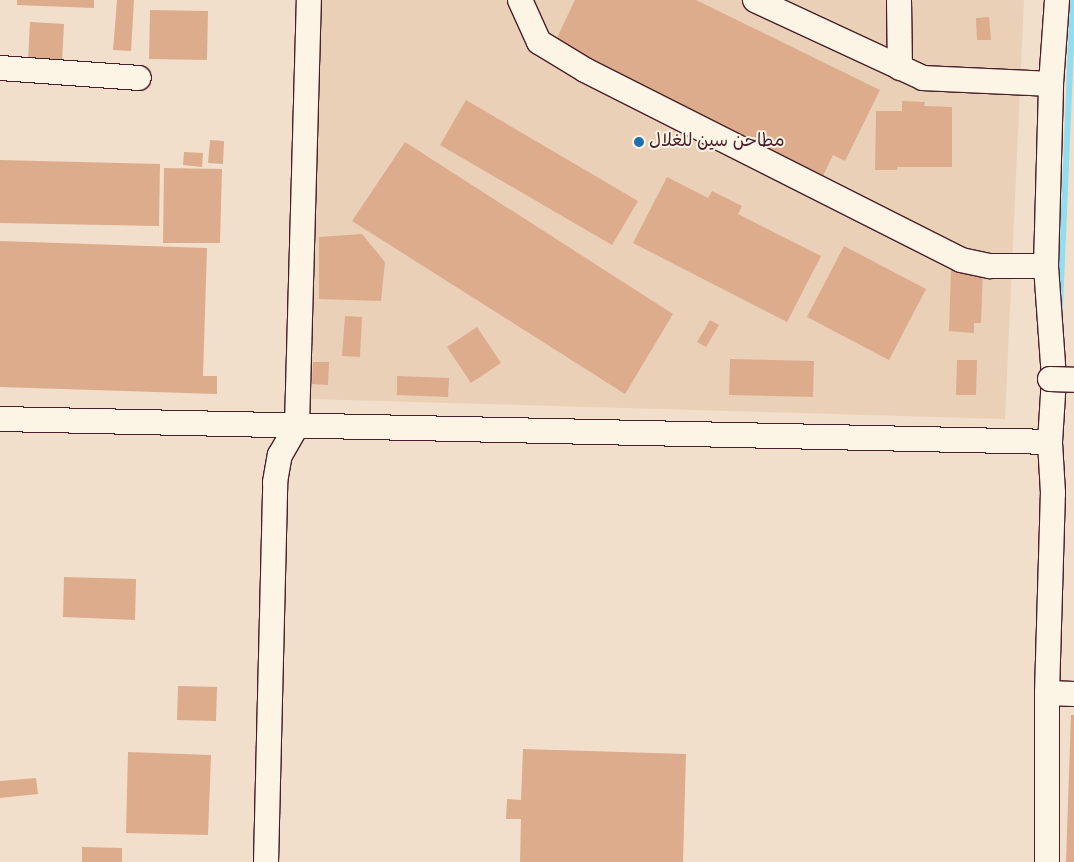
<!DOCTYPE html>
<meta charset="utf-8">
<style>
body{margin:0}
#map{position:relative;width:1074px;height:862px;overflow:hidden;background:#f2dfcb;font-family:"Indie Flower","Playpen Sans Arabic",sans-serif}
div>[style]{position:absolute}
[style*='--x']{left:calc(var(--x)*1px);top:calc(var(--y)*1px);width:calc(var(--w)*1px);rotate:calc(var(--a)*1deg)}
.built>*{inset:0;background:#ebd0b8}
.stream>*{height:6px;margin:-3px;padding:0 3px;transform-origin:3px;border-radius:3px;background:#91def0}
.building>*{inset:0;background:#dcac8d}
.roads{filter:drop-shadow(1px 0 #4a1f2b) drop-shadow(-1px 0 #4a1f2b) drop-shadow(0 1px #4a1f2b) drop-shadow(0 -1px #4a1f2b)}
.minor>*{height:24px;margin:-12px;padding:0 12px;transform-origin:12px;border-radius:12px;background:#fcf5e5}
.bridges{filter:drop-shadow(1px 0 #4a1f2b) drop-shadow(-1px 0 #4a1f2b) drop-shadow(0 1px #4a1f2b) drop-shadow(0 -1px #4a1f2b)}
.minor-bridge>*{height:24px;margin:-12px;padding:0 12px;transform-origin:12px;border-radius:12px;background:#fcf5e5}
.dots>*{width:14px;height:14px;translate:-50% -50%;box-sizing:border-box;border:2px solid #fcf5e5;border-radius:50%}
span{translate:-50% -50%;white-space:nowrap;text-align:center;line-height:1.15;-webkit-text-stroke:4px #fcf5e5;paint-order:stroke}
.poi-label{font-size:18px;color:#4a1f2b}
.left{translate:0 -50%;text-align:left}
</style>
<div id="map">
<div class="built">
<i style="clip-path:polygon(316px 0,1024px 0,1005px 419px,310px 399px)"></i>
</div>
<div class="stream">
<i style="--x:1060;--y:308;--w:308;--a:-87.6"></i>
</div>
<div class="building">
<i style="clip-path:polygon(17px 0,94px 0,94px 8px,17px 5px)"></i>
<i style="clip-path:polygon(117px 0,134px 0,131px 51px,113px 50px)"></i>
<i style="clip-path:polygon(575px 0,696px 0,880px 90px,845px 161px,833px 155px,823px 176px,554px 44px)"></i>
<i style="clip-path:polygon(150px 10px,208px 11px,207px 60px,149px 59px)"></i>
<i style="clip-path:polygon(989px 17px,991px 40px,977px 40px,976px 18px)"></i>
<i style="clip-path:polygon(30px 22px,64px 24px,62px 62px,28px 60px)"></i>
<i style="clip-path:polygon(466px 100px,638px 201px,612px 245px,440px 145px)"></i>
<i style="clip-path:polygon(902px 101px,925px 102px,924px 106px,952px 107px,952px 167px,897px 167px,897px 170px,875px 170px,876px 111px,902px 111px)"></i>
<i style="clip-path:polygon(210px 140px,224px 141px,223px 164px,208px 163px)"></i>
<i style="clip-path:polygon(405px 142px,673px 314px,625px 394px,352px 221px)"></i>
<i style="clip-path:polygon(184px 152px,203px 153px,202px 167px,183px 165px)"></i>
<i style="clip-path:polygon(0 160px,160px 164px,159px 226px,0 223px)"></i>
<i style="clip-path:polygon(164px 168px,222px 169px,220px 243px,163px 243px)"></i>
<i style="clip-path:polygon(667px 177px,708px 198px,712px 191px,742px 206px,738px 214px,821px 256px,787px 322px,633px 243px)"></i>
<i style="clip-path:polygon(362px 234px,385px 262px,381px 301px,319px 299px,319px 237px)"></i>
<i style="clip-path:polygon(0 241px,207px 248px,203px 376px,217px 376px,217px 394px,0 387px)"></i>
<i style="clip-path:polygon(844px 246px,926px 289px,889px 360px,807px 317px)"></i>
<i style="clip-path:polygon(951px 270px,983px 271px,981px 323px,974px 323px,974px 333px,949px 331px)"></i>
<i style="clip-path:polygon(345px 316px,362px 317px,360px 357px,342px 356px)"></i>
<i style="clip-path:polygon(710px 320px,719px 325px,706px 347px,697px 342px)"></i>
<i style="clip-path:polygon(477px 327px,501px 363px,471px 383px,447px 347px)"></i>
<i style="clip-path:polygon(730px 359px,814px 361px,813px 397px,729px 395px)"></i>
<i style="clip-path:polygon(957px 360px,977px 360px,976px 395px,956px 395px)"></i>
<i style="clip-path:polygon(313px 362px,329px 362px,328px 385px,312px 384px)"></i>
<i style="clip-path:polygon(397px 376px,449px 378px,448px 397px,397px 395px)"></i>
<i style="clip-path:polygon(64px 577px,136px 579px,135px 620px,63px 617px)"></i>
<i style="clip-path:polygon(178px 686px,217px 687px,216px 721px,177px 720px)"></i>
<i style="clip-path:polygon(1071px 715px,1074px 715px,1074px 862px,1066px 862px)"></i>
<i style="clip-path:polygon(523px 749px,686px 754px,683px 862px,520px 862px,521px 819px,506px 819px,507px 799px,521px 800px)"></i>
<i style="clip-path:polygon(128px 752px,211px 755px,208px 835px,126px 833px)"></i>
<i style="clip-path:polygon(36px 778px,38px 794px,0 798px,0 781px)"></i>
<i style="clip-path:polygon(82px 847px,122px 848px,122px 862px,82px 862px)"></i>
</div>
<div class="roads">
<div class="minor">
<i style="--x:520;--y:0;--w:46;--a:65.7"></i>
<i style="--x:539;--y:42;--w:54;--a:31.3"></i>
<i style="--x:585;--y:70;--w:421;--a:26.8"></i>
<i style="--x:961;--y:260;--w:30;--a:12"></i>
<i style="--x:990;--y:266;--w:56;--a:0"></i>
<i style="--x:755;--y:0;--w:185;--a:24.9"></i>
<i style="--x:923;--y:78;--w:128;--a:2.7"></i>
<i style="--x:899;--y:0;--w:68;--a:89.2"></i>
<i style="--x:0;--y:68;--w:139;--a:4.1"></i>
<i style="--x:0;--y:419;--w:1050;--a:1.25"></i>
<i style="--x:1047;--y:693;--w:27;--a:2"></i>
<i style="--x:266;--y:862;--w:380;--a:-88.6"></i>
<i style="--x:275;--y:482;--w:27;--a:-80"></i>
<i style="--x:280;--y:455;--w:34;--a:-60"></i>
<i style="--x:297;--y:425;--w:425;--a:-88.4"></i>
<i style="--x:1047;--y:862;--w:169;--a:-90"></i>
<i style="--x:1047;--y:693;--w:200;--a:-88.3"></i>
<i style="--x:1053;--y:493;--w:51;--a:-93.4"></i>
<i style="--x:1050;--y:442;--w:64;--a:-86.4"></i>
<i style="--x:1054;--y:378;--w:112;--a:-94.1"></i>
<i style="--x:1046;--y:266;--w:182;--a:-88.4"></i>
<i style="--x:1051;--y:84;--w:84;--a:-85.9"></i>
</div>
</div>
<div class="bridges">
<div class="minor-bridge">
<i style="--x:1050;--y:379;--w:24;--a:2"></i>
</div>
</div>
<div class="dots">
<i style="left:639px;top:142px;background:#1f6fb2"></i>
</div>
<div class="poi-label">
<span class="left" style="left:649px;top:142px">مطاحن سين للغلال</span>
</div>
</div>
